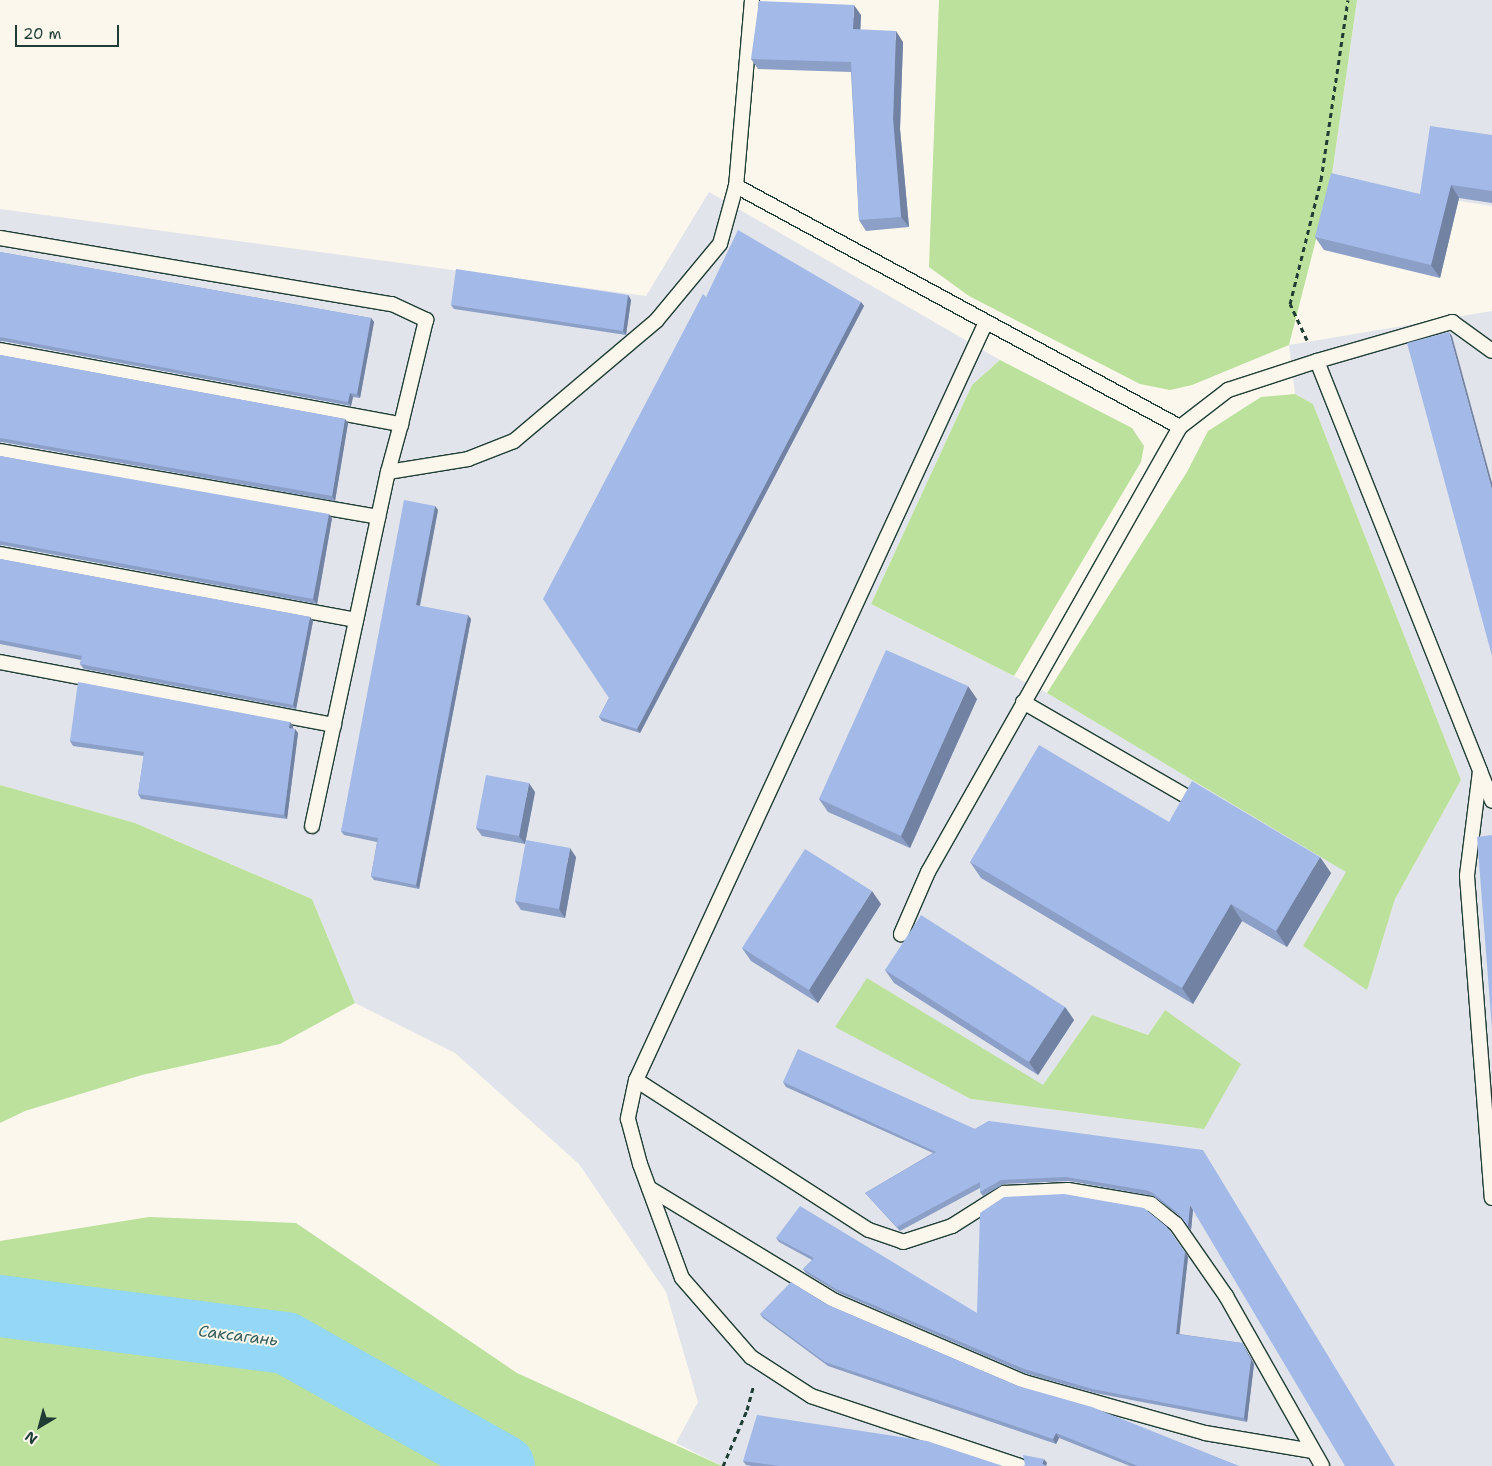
<!DOCTYPE html>
<meta charset="utf-8">
<style>
body{margin:0}
#map{position:relative;width:1492px;height:1466px;overflow:hidden;background:#fbf7ec;font-family:"Shantell Sans",sans-serif}
div>[style]{position:absolute}
[style*='--x']{left:calc(var(--x)*1px);top:calc(var(--y)*1px);width:calc(var(--w)*1px);rotate:calc(var(--a)*1deg)}
.built>*{inset:0;background:#e1e4ea}
.green>*{inset:0;background:#bbe19c}
.river>*{height:62px;margin:-31px;padding:0 31px;transform-origin:31px;border-radius:31px;background:#94d7f6}
.path>*{height:3px;margin-top:-1.5px;transform-origin:0;background:repeating-linear-gradient(90deg,#1f3d34 0 5px,transparent 0 9px)}
.roads{filter:drop-shadow(1px 0 #1f3d34) drop-shadow(-1px 0 #1f3d34) drop-shadow(0 1px #1f3d34) drop-shadow(0 -1px #1f3d34)}
.lane>*{height:14px;margin:-7px;padding:0 7px;transform-origin:7px;border-radius:7px;background:#fbf7ec}
.wall>*{inset:0;background:#8c9fc7}
.shaded-wall>*{inset:0;background:#7282a2}
.building>*{inset:0;background:#a3b9e7}
span{translate:-50% -50%;white-space:nowrap;text-align:center;line-height:1.15;-webkit-text-stroke:4px #fbf7ec;paint-order:stroke}
.water-label{font-size:16px;color:#365c5b;font-style:italic}
.north{position:absolute;left:15px;top:1401px;width:50px;height:50px;-webkit-text-stroke:4px #fbf7ec;paint-order:stroke;rotate:217deg;font-size:14px;font-weight:700;line-height:20px;text-align:center;color:#1f3d34}
.north::after{content:'';display:block;margin:auto;width:18px;height:22px;background:#1f3d34;clip-path:polygon(50% 0,100% 100%,50% 72%,0 100%)}
.scale{position:absolute;left:15px;top:25px;width:104px;height:22px;box-sizing:border-box;border:2px solid #1f3d34;border-top:0;padding-left:6px;font-size:15px;line-height:18px;white-space:nowrap;color:#1f3d34;-webkit-text-stroke:4px #fbf7ec;paint-order:stroke}
</style>
<div id="map">
<div class="built">
<i style="clip-path:polygon(1357px 0,1492px 0,1492px 206px,1331px 181px)"></i>
<i style="clip-path:polygon(evenodd,709px 192px,1000px 360px,972px 385px,871px 604px,1047px 693px,1347px 872px,1303px 946px,1367px 989px,1395px 899px,1461px 780px,1313px 404px,1295px 394px,1289px 345px,1492px 311px,1492px 1466px,722px 1466px,676px 1443px,698px 1402px,666px 1292px,579px 1164px,455px 1053px,355px 1003px,312px 899px,135px 823px,0 785px,0 209px,646px 296px,709px 192px,867px 978px,1043px 1086px,1092px 1015px,1148px 1035px,1165px 1010px,1204px 1129px,971px 1099px,867px 978px)"></i>
</div>
<div class="green">
<i style="clip-path:polygon(939px 0,1357px 0,1331px 181px,1289px 345px,1192px 385px,1170px 390px,1140px 384px,969px 296px,929px 267px)"></i>
<i style="clip-path:polygon(1000px 360px,1132px 428px,1144px 446px,1141px 462px,1014px 676px,871px 604px,972px 385px)"></i>
<i style="clip-path:polygon(1295px 394px,1313px 404px,1461px 780px,1395px 899px,1367px 990px,1303px 946px,1346px 872px,1047px 693px,1187px 472px,1208px 431px,1261px 397px)"></i>
<i style="clip-path:polygon(0 785px,135px 823px,312px 899px,355px 1003px,280px 1044px,142px 1075px,25px 1111px,0 1123px)"></i>
<i style="clip-path:polygon(867px 978px,1043px 1085px,1092px 1015px,1148px 1035px,1165px 1010px,1241px 1064px,1204px 1129px,971px 1099px,835px 1027px)"></i>
<i style="clip-path:polygon(149px 1217px,296px 1223px,517px 1373px,722px 1466px,0 1466px,0 1241px)"></i>
</div>
<div class="river">
<i style="--x:0;--y:1306;--w:288;--a:7.4"></i>
<i style="--x:286;--y:1343;--w:250;--a:29.4"></i>
</div>
<div class="path">
<i style="--x:1307;--y:340;--w:40;--a:-115"></i>
<i style="--x:1290;--y:304;--w:128;--a:-76"></i>
<i style="--x:1321;--y:180;--w:182;--a:-81.5"></i>
<i style="--x:723;--y:1466;--w:61;--a:-66.8"></i>
<i style="--x:747;--y:1410;--w:24;--a:-75"></i>
</div>
<div class="roads">
<div class="lane">
<i style="--x:752;--y:0;--w:187;--a:94.9"></i>
<i style="--x:736;--y:186;--w:505;--a:28.49"></i>
<i style="--x:1180;--y:427;--w:511;--a:119.52"></i>
<i style="--x:928;--y:872;--w:68;--a:113.5"></i>
<i style="--x:0;--y:238;--w:398;--a:9.6"></i>
<i style="--x:392;--y:304;--w:38;--a:25"></i>
<i style="--x:426;--y:320;--w:107;--a:103.5"></i>
<i style="--x:986;--y:322;--w:835;--a:114.78"></i>
<i style="--x:636;--y:1080;--w:40;--a:102"></i>
<i style="--x:628;--y:1119;--w:47;--a:75.1"></i>
<i style="--x:640;--y:1164;--w:121;--a:69.8"></i>
<i style="--x:682;--y:1278;--w:105;--a:48.9"></i>
<i style="--x:751;--y:1357;--w:72;--a:33"></i>
<i style="--x:811;--y:1396;--w:220;--a:18.5"></i>
<i style="--x:0;--y:350;--w:408;--a:10.5"></i>
<i style="--x:401;--y:424;--w:50;--a:105.2"></i>
<i style="--x:1317;--y:361;--w:141;--a:-16.1"></i>
<i style="--x:1452;--y:322;--w:49;--a:35.9"></i>
<i style="--x:1180;--y:427;--w:61;--a:-37.6"></i>
<i style="--x:1228;--y:390;--w:94;--a:-18"></i>
<i style="--x:1317;--y:361;--w:441;--a:68.3"></i>
<i style="--x:1480;--y:771;--w:106;--a:97.1"></i>
<i style="--x:1467;--y:876;--w:323;--a:85.6"></i>
<i style="--x:0;--y:451;--w:384;--a:9.9"></i>
<i style="--x:0;--y:554;--w:362;--a:10.5"></i>
<i style="--x:0;--y:662;--w:340;--a:10.7"></i>
<i style="--x:1023;--y:702;--w:194;--a:30"></i>
<i style="--x:1480;--y:771;--w:32;--a:68"></i>
<i style="--x:312;--y:826;--w:362;--a:-77.9"></i>
<i style="--x:388;--y:472;--w:81;--a:-9.2"></i>
<i style="--x:468;--y:459;--w:49;--a:-21.4"></i>
<i style="--x:514;--y:441;--w:186;--a:-40.2"></i>
<i style="--x:656;--y:321;--w:100;--a:-50.3"></i>
<i style="--x:720;--y:244;--w:60;--a:-74.6"></i>
<i style="--x:636;--y:1080;--w:277;--a:32.8"></i>
<i style="--x:869;--y:1230;--w:36;--a:19"></i>
<i style="--x:903;--y:1242;--w:52;--a:-18.1"></i>
<i style="--x:952;--y:1226;--w:62;--a:-32.4"></i>
<i style="--x:1004;--y:1193;--w:64;--a:-2.7"></i>
<i style="--x:1068;--y:1190;--w:84;--a:9.6"></i>
<i style="--x:1151;--y:1204;--w:32;--a:39"></i>
<i style="--x:1176;--y:1224;--w:88;--a:55.2"></i>
<i style="--x:1226;--y:1296;--w:195;--a:60.5"></i>
<i style="--x:649;--y:1188;--w:218;--a:31.3"></i>
<i style="--x:835;--y:1301;--w:206;--a:23.2"></i>
<i style="--x:1024;--y:1382;--w:188;--a:15.7"></i>
<i style="--x:1205;--y:1433;--w:109;--a:9.5"></i>
</div>
</div>
<div class="wall">
<i style="clip-path:polygon(861px 15px,860px 30px,903px 42px,900px 129px,909px 227px,866px 231px,859px 220px,851px 72px,758px 69px,751px 59px)"></i>
<i style="clip-path:polygon(1492px 135px,1492px 203px,1459px 198px,1440px 278px,1324px 250px,1315px 237px,1420px 194px)"></i>
<i style="clip-path:polygon(0 252px,371px 318px,374px 322px,360px 398px,353px 397px,351px 406px,2px 341px,0 342px)"></i>
<i style="clip-path:polygon(628px 295px,631px 300px,626px 335px,454px 309px,451px 305px)"></i>
<i style="clip-path:polygon(706px 297px,861px 302px,864px 306px,640px 733px,602px 721px,599px 717px,609px 698px)"></i>
<i style="clip-path:polygon(0 355px,345px 419px,348px 423px,335px 501px,2px 442px,0 443px)"></i>
<i style="clip-path:polygon(0 456px,332px 518px,317px 604px,2px 545px,0 546px)"></i>
<i style="clip-path:polygon(435px 506px,438px 510px,420px 606px,471px 619px,419px 889px,374px 880px,371px 876px,377px 842px,344px 835px,341px 831px)"></i>
<i style="clip-path:polygon(0 559px,310px 617px,313px 621px,296px 709px,84px 669px,80px 664px,81px 660px,0 644px)"></i>
<i style="clip-path:polygon(977px 699px,910px 848px,828px 812px,819px 799px)"></i>
<i style="clip-path:polygon(290px 722px,293px 726px,293px 728px,298px 733px,287px 819px,141px 799px,138px 794px,144px 756px,73px 746px,70px 741px)"></i>
<i style="clip-path:polygon(535px 792px,525px 844px,482px 836px,476px 828px)"></i>
<i style="clip-path:polygon(1169px 822px,1331px 873px,1287px 947px,1242px 921px,1193px 1004px,981px 878px,970px 862px)"></i>
<i style="clip-path:polygon(576px 857px,565px 918px,521px 910px,515px 901px)"></i>
<i style="clip-path:polygon(881px 904px,818px 1003px,751px 961px,742px 948px)"></i>
<i style="clip-path:polygon(885px 970px,1065px 1007px,1074px 1020px,1038px 1075px,894px 983px)"></i>
<i style="clip-path:polygon(783px 1082px,975px 1129px,989px 1121px,1193px 1210px,1191px 1230px,1181px 1217px,1153px 1196px,1069px 1181px,1004px 1184px,983px 1196px,980px 1192px,980px 1188px,900px 1231px,865px 1193px,933px 1153px,786px 1087px)"></i>
<i style="clip-path:polygon(1166px 1226px,1188px 1257px,1179px 1334px,1242px 1343px,1254px 1364px,1247px 1422px,1095px 1393px,1027px 1374px,839px 1293px,806px 1273px,803px 1269px,812px 1260px,779px 1242px,776px 1238px,977px 1313px)"></i>
<i style="clip-path:polygon(828px 1305px,1018px 1386px,1239px 1466px,1130px 1466px,1059px 1438px,1056px 1444px,828px 1366px,763px 1318px,760px 1314px)"></i>
<i style="clip-path:polygon(743px 1461px,1003px 1466px,752px 1466px,746px 1465px)"></i>
</div>
<div class="shaded-wall">
<i style="clip-path:polygon(854px 5px,861px 15px,860px 40px,853px 29px)"></i>
<i style="clip-path:polygon(896px 31px,903px 42px,900px 129px,909px 227px,901px 217px,893px 119px)"></i>
<i style="clip-path:polygon(1451px 185px,1459px 198px,1440px 278px,1431px 265px)"></i>
<i style="clip-path:polygon(628px 295px,631px 300px,626px 335px,623px 331px)"></i>
<i style="clip-path:polygon(861px 302px,864px 306px,640px 733px,637px 729px)"></i>
<i style="clip-path:polygon(371px 318px,374px 322px,360px 398px,357px 394px)"></i>
<i style="clip-path:polygon(1449px 332px,1452px 336px,1492px 483px,1492px 490px)"></i>
<i style="clip-path:polygon(350px 393px,353px 397px,351px 406px,348px 402px)"></i>
<i style="clip-path:polygon(345px 419px,348px 423px,335px 501px,332px 496px)"></i>
<i style="clip-path:polygon(435px 506px,438px 510px,419px 609px,416px 605px)"></i>
<i style="clip-path:polygon(329px 514px,332px 518px,317px 604px,313px 599px)"></i>
<i style="clip-path:polygon(468px 615px,471px 619px,419px 889px,416px 885px)"></i>
<i style="clip-path:polygon(310px 617px,313px 621px,296px 709px,293px 705px)"></i>
<i style="clip-path:polygon(968px 686px,977px 699px,910px 848px,901px 836px)"></i>
<i style="clip-path:polygon(290px 722px,293px 726px,292px 732px,289px 728px)"></i>
<i style="clip-path:polygon(295px 729px,298px 733px,287px 819px,284px 815px)"></i>
<i style="clip-path:polygon(529px 783px,535px 792px,525px 844px,519px 836px)"></i>
<i style="clip-path:polygon(570px 848px,576px 857px,565px 918px,559px 909px)"></i>
<i style="clip-path:polygon(1320px 857px,1331px 873px,1287px 947px,1276px 931px)"></i>
<i style="clip-path:polygon(872px 891px,881px 904px,818px 1003px,809px 990px)"></i>
<i style="clip-path:polygon(1231px 904px,1242px 921px,1193px 1004px,1182px 988px)"></i>
<i style="clip-path:polygon(1065px 1007px,1074px 1020px,1038px 1075px,1029px 1062px)"></i>
<i style="clip-path:polygon(1190px 1205px,1193px 1209px,1191px 1230px,1188px 1226px)"></i>
<i style="clip-path:polygon(1185px 1252px,1188px 1257px,1179px 1338px,1176px 1334px)"></i>
<i style="clip-path:polygon(1242px 1343px,1254px 1364px,1247px 1422px,1244px 1418px)"></i>
<i style="clip-path:polygon(1056px 1433px,1059px 1438px,1056px 1444px,1053px 1439px)"></i>
<i style="clip-path:polygon(1044px 1459px,1047px 1463px,1046px 1466px,1042px 1464px)"></i>
</div>
<div class="building">
<i style="clip-path:polygon(759px 1px,854px 5px,853px 29px,896px 31px,893px 119px,901px 217px,859px 220px,851px 62px,751px 59px)"></i>
<i style="clip-path:polygon(1430px 126px,1492px 135px,1492px 191px,1451px 185px,1431px 265px,1315px 237px,1331px 173px,1420px 194px)"></i>
<i style="clip-path:polygon(738px 230px,861px 302px,637px 729px,599px 717px,609px 698px,543px 599px,703px 294px,706px 297px)"></i>
<i style="clip-path:polygon(0 252px,371px 318px,357px 394px,350px 393px,348px 402px,0 337px)"></i>
<i style="clip-path:polygon(456px 269px,628px 295px,623px 331px,451px 305px)"></i>
<i style="clip-path:polygon(1449px 332px,1492px 490px,1492px 656px,1407px 343px)"></i>
<i style="clip-path:polygon(0 355px,345px 419px,332px 496px,0 438px)"></i>
<i style="clip-path:polygon(0 456px,329px 514px,313px 599px,0 541px)"></i>
<i style="clip-path:polygon(404px 500px,435px 506px,416px 605px,468px 615px,416px 885px,371px 876px,378px 838px,341px 831px)"></i>
<i style="clip-path:polygon(0 559px,310px 617px,293px 705px,80px 664px,82px 656px,0 640px)"></i>
<i style="clip-path:polygon(886px 650px,968px 686px,901px 836px,819px 799px)"></i>
<i style="clip-path:polygon(78px 682px,290px 722px,289px 728px,295px 729px,284px 815px,138px 794px,144px 752px,70px 741px)"></i>
<i style="clip-path:polygon(1039px 745px,1169px 822px,1192px 781px,1320px 857px,1276px 931px,1231px 904px,1182px 988px,970px 862px)"></i>
<i style="clip-path:polygon(486px 775px,529px 783px,519px 836px,476px 828px)"></i>
<i style="clip-path:polygon(1492px 835px,1492px 1029px,1477px 837px)"></i>
<i style="clip-path:polygon(526px 840px,570px 848px,559px 909px,515px 901px)"></i>
<i style="clip-path:polygon(805px 849px,872px 891px,809px 990px,742px 948px)"></i>
<i style="clip-path:polygon(921px 915px,1065px 1007px,1029px 1062px,885px 970px)"></i>
<i style="clip-path:polygon(798px 1049px,975px 1129px,989px 1121px,1203px 1150px,1395px 1466px,1345px 1466px,1190px 1205px,1188px 1226px,1178px 1213px,1150px 1191px,1066px 1177px,1001px 1180px,980px 1192px,980px 1182px,897px 1227px,865px 1193px,936px 1152px,783px 1082px)"></i>
<i style="clip-path:polygon(1064px 1194px,1144px 1208px,1166px 1226px,1185px 1252px,1176px 1334px,1242px 1343px,1251px 1360px,1244px 1418px,1092px 1389px,1024px 1369px,836px 1289px,803px 1269px,814px 1258px,776px 1238px,800px 1206px,977px 1313px,980px 1213px,1004px 1197px)"></i>
<i style="clip-path:polygon(791px 1282px,828px 1305px,1018px 1386px,1092px 1407px,1239px 1466px,1138px 1466px,1056px 1433px,1053px 1439px,825px 1362px,760px 1314px)"></i>
<i style="clip-path:polygon(757px 1415px,927px 1441px,1003px 1466px,779px 1466px,743px 1461px)"></i>
<i style="clip-path:polygon(1023px 1455px,1044px 1459px,1042px 1464px,1047px 1466px,1023px 1466px,1025px 1465px)"></i>
</div>
<div class="water-label">
<span style="left:238px;top:1336px;rotate:7deg">Саксагань</span>
</div>
<div class="north">N</div>
<div class="scale">20 m</div>
</div>
